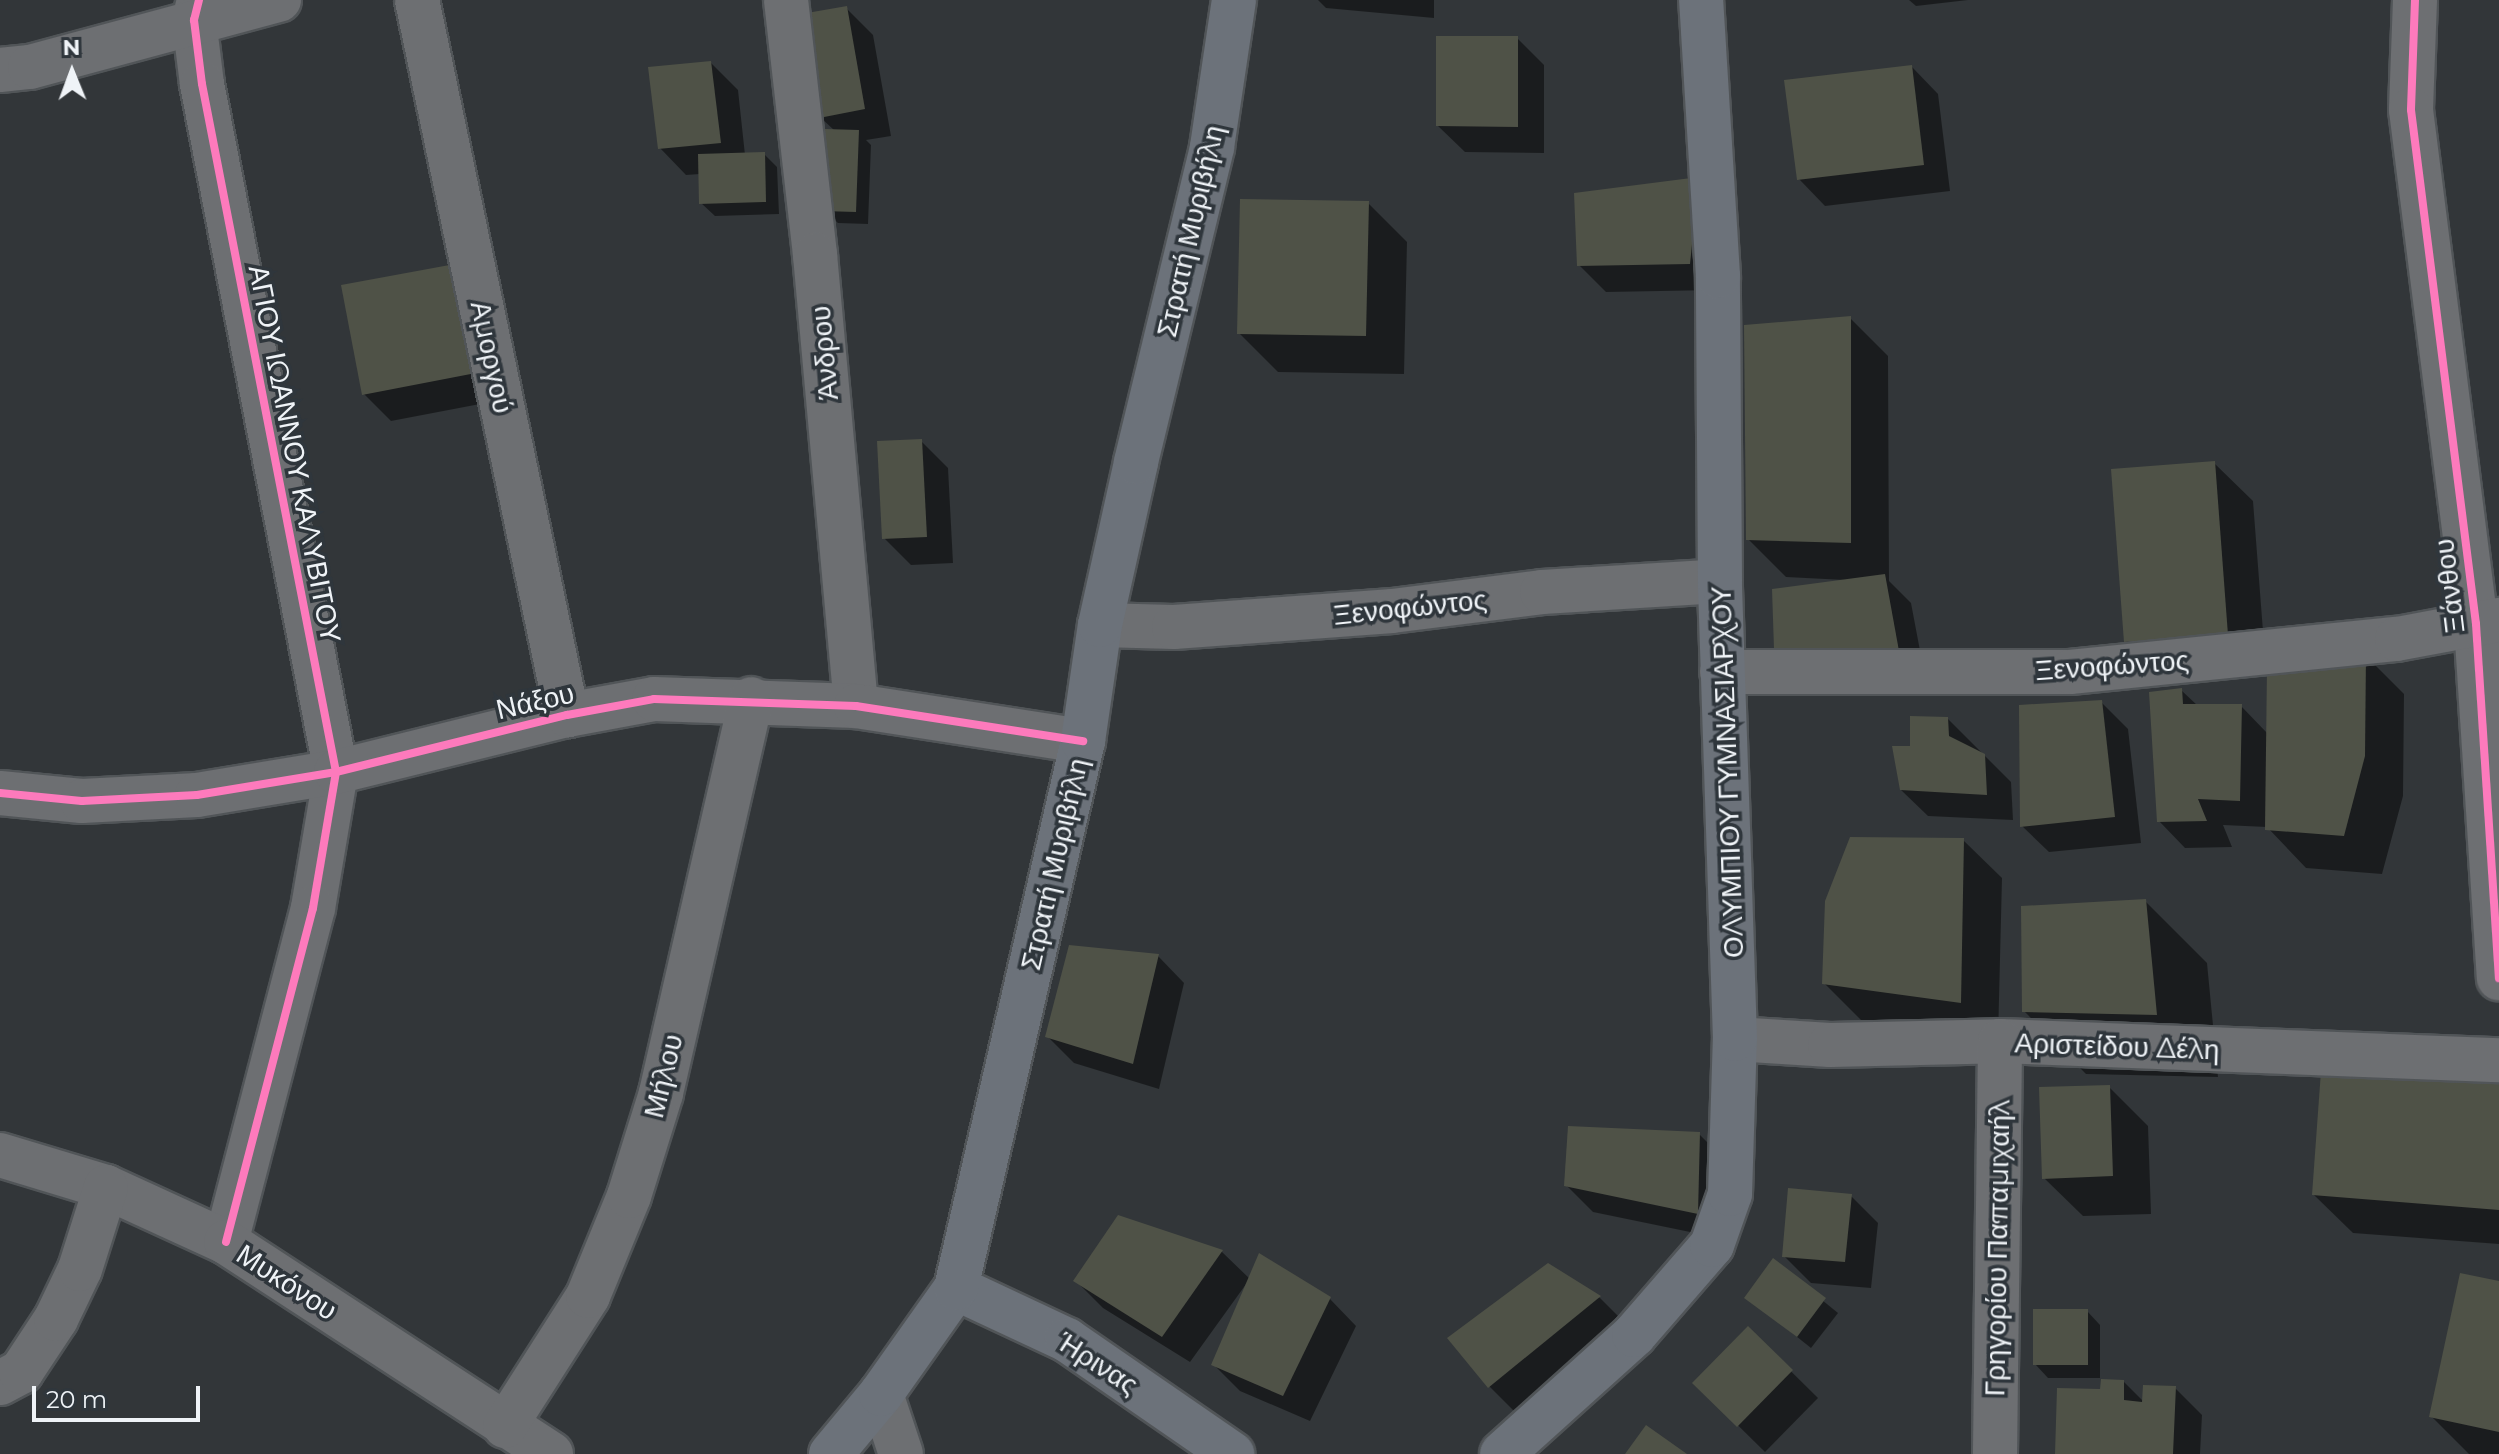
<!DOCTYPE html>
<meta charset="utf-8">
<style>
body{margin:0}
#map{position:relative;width:2499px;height:1454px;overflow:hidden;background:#323639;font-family:Montserrat,sans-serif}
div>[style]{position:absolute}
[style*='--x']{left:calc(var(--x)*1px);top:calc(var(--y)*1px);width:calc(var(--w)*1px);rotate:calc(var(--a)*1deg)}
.shadow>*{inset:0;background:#0007}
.building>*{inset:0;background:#4f5247}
.roads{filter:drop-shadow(2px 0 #515558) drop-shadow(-2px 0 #515558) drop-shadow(0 2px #515558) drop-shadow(0 -2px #515558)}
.minor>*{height:44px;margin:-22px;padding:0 22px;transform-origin:22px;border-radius:22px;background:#6d6f72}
.major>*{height:44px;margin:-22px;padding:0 22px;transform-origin:22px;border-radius:22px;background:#6c727a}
.cycleway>*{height:8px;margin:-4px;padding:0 4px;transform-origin:4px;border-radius:4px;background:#fd7abc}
span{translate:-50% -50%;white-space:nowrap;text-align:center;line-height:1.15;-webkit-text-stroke:7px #2f363c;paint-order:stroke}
.street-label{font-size:28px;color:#eff3f7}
.north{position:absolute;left:32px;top:32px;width:80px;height:80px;-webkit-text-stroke:6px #2f363c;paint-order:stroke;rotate:359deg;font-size:22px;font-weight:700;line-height:32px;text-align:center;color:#eff3f7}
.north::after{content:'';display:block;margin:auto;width:28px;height:36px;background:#eff3f7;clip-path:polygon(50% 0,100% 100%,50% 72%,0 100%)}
.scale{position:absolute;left:32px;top:1386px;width:168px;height:36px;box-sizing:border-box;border:4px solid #eff3f7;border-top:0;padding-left:10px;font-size:24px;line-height:28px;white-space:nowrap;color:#eff3f7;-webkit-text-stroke:6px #2f363c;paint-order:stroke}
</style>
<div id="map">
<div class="shadow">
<i style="clip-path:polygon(1318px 0,1434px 0,1434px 18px,1326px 8px)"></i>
<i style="clip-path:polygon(1909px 0,1968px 0,1916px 6px)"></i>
<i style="clip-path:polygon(846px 8px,873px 35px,891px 136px,866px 140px,871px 145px,868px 224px,838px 223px,824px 210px,835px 131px,820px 117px)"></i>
<i style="clip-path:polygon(1517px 38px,1544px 65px,1544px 153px,1465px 152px,1438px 126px)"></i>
<i style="clip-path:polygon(711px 63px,738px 90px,745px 155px,764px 154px,777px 167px,779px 214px,715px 216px,701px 203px,700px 174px,686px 175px,660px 148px)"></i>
<i style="clip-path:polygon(1912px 67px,1938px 94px,1950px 191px,1825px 206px,1799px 179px)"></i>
<i style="clip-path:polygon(1698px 179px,1716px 290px,1606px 292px,1579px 265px)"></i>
<i style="clip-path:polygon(1368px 203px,1407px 242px,1404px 374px,1278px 372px,1239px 333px)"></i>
<i style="clip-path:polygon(481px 293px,501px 400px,391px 421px,364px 394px)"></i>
<i style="clip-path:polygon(1850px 318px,1888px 356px,1889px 581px,1911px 603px,1925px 677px,1803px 675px,1776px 648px,1845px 580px,1786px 577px,1748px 539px)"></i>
<i style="clip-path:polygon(921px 441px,948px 468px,953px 563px,911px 565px,884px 538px)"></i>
<i style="clip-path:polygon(2214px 463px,2253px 501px,2266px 670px,2366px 656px,2404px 694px,2403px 796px,2382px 874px,2306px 868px,2267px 827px,2223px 825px,2232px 847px,2185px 848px,2159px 821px,2181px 690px,2198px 706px,2241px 706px,2268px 734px,2269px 672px,2165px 680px,2126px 641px)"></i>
<i style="clip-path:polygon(2101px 702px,2128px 729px,2141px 843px,2049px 852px,2022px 826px)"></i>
<i style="clip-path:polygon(1948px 719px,2011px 782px,2013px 820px,1928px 816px,1901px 790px,1912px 748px)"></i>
<i style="clip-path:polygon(1963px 840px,2002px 878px,1998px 1040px,1863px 1022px,1824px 983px)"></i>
<i style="clip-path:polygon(2145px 901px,2207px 963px,2218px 1077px,2086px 1074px,2024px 1011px)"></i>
<i style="clip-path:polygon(1158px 956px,1184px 983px,1159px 1089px,1074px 1063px,1047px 1036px)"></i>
<i style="clip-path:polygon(2499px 1082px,2499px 1244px,2353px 1233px,2314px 1195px)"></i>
<i style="clip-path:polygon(2109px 1087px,2148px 1126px,2151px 1214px,2083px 1216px,2044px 1178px)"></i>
<i style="clip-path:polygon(1699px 1134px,1726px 1161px,1724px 1239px,1593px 1212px,1566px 1185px)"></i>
<i style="clip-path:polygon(1851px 1196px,1878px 1223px,1871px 1288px,1811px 1283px,1784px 1256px)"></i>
<i style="clip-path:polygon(1119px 1218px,1222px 1252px,1250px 1279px,1330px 1299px,1356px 1326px,1310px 1421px,1240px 1391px,1213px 1364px,1249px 1280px,1190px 1362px,1103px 1308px,1076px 1281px)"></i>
<i style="clip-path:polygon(1774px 1261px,1838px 1313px,1811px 1348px,1747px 1297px)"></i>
<i style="clip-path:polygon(1548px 1265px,1600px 1298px,1626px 1324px,1516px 1413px,1489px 1386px)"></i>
<i style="clip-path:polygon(2499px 1283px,2499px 1454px,2469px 1454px,2431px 1416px)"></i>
<i style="clip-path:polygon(2087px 1311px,2100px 1325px,2100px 1378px,2048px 1378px,2035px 1364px)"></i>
<i style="clip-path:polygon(1748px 1329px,1818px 1398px,1765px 1452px,1695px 1383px)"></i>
<i style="clip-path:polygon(2123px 1381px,2144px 1402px,2175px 1388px,2202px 1415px,2200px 1454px,2057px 1454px,2102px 1391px)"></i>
</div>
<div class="building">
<i style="clip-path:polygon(847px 6px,865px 109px,819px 118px,801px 14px)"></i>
<i style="clip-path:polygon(1436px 36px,1518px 36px,1518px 127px,1436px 126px)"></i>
<i style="clip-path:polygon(711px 61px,721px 143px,658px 149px,648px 67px)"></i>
<i style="clip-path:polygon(1912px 65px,1924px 165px,1797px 180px,1784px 80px)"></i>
<i style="clip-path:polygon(825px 129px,859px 130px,856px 212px,822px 211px)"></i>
<i style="clip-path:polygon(765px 152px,766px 202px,699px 204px,698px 154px)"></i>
<i style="clip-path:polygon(1699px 177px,1690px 264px,1577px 266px,1574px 193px)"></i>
<i style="clip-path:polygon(1240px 199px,1369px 201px,1366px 336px,1237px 334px)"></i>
<i style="clip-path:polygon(455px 264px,476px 373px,362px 395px,341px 285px)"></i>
<i style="clip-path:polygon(1851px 316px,1851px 543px,1746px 540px,1744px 325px)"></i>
<i style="clip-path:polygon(922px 439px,927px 537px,882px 539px,877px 441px)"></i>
<i style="clip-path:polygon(2215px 461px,2228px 635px,2124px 642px,2111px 469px)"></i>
<i style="clip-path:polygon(1885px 574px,1899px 651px,1774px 649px,1772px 589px)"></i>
<i style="clip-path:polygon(2366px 654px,2365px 756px,2344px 836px,2265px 830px,2267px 668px)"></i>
<i style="clip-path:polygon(2182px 688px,2183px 704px,2242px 704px,2240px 801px,2198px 799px,2207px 821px,2157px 822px,2149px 692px)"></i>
<i style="clip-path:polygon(2102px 700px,2115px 817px,2020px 827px,2019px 705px)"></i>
<i style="clip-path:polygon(1910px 716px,1948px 717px,1949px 736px,1985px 754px,1987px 795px,1900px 790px,1892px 746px,1910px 746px)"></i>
<i style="clip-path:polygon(1850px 837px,1964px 838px,1961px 1003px,1822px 984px,1825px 901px)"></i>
<i style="clip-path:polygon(2146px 899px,2157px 1015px,2022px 1012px,2021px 906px)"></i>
<i style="clip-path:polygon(1069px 945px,1159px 954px,1133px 1064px,1045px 1037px)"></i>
<i style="clip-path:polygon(2321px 1071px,2499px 1080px,2499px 1210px,2312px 1195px)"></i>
<i style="clip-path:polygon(2110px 1085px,2113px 1176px,2042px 1179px,2039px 1087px)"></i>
<i style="clip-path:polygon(1568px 1126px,1700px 1132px,1698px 1214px,1564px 1186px)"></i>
<i style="clip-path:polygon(1788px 1188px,1852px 1194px,1845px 1262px,1782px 1257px)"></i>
<i style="clip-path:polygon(1118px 1215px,1223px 1250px,1162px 1337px,1073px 1281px)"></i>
<i style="clip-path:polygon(1259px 1253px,1331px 1297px,1283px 1396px,1211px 1365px)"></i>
<i style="clip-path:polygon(1773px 1258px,1826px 1298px,1797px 1337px,1744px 1298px)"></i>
<i style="clip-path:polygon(1548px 1263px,1601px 1296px,1488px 1388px,1447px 1338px)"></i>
<i style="clip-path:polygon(2460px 1273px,2499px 1281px,2499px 1432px,2429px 1417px)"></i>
<i style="clip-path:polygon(2033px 1309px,2088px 1309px,2088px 1365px,2033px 1365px)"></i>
<i style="clip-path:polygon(1748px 1326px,1793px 1370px,1737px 1427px,1692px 1383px)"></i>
<i style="clip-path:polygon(2101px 1379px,2124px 1380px,2124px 1400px,2142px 1402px,2143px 1385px,2176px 1386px,2173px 1454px,2055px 1454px,2057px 1388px,2100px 1389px)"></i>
<i style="clip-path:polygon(1646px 1425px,1687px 1454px,1625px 1454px)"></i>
</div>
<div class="roads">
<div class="minor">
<i style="--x:199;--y:0;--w:21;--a:104"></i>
<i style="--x:194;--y:20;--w:64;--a:82.9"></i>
<i style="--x:202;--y:84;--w:701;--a:78.98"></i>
<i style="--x:336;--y:772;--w:138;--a:99.6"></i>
<i style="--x:313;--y:908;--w:345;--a:104.6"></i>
<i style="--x:417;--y:0;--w:731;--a:78.15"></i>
<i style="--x:786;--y:0;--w:257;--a:83.5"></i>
<i style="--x:815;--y:255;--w:453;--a:84.8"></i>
<i style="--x:2415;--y:0;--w:110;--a:92.1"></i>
<i style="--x:2411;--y:110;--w:518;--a:82.79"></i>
<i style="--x:2476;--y:624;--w:355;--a:86.3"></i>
<i style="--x:0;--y:70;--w:30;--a:-6"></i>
<i style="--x:30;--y:67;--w:258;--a:-15.1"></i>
<i style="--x:1100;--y:625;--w:74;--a:1.5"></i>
<i style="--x:1174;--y:627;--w:219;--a:-4.2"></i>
<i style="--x:1392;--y:611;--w:151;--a:-7.2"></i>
<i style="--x:1542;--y:592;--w:178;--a:-3.5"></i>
<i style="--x:1722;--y:672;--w:348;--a:0"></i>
<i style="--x:2070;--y:672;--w:329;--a:-5.8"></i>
<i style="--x:2397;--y:639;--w:104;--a:-10.6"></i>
<i style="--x:0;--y:793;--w:82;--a:5.6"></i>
<i style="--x:82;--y:801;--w:115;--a:-3"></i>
<i style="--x:197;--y:795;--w:141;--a:-9.4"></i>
<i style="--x:336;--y:772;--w:238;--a:-13.9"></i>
<i style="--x:567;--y:715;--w:88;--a:-10.4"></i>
<i style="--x:654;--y:699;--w:202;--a:2"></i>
<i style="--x:856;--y:706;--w:230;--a:8.8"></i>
<i style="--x:1735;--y:1039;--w:95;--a:3.6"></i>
<i style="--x:1830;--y:1045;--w:170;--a:-1.3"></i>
<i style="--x:2000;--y:1041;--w:499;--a:2.2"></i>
<i style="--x:0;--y:1155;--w:111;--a:16.8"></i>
<i style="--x:106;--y:1187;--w:132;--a:24.6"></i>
<i style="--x:226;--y:1242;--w:388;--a:33.1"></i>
<i style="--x:0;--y:1383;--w:24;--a:-28"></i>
<i style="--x:21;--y:1372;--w:64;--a:-56.6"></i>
<i style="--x:56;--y:1319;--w:55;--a:-64.4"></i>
<i style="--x:80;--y:1269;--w:86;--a:-72.4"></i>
<i style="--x:881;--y:1394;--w:63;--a:71.6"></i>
<i style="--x:505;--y:1426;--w:154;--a:-57.4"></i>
<i style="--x:588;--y:1296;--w:108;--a:-67.7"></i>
<i style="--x:629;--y:1196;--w:108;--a:-72.7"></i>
<i style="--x:661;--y:1093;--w:404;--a:-77.1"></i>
<i style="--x:1995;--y:1454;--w:413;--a:-89.3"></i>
</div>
<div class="major">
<i style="--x:956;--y:1288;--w:123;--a:25.1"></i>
<i style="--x:1067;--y:1340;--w:201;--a:34.6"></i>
<i style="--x:831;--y:1454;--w:78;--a:-50.2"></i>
<i style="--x:881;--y:1394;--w:130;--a:-54.7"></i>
<i style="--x:956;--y:1288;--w:562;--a:-76.93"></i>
<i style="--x:1083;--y:741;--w:117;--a:-81.7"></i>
<i style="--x:1100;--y:625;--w:167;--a:-77.5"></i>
<i style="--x:1136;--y:462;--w:324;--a:-76.4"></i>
<i style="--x:1212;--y:147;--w:149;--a:-81.5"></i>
<i style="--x:1502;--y:1454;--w:178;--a:-42"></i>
<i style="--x:1634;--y:1335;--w:119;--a:-49.1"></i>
<i style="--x:1712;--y:1245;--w:54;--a:-70.6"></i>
<i style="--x:1730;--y:1194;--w:155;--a:-88.2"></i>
<i style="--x:1735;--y:1039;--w:458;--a:-91.9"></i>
<i style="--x:1720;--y:581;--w:305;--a:-90.4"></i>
<i style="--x:1718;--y:276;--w:277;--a:-93.5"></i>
</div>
</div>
<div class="cycleway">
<i style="--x:199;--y:0;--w:21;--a:104"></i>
<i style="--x:194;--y:20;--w:64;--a:82.9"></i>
<i style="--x:202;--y:84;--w:701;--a:78.98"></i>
<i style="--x:336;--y:772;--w:138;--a:99.6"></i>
<i style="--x:313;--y:908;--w:345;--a:104.6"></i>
<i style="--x:2415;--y:0;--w:110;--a:92.1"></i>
<i style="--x:2411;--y:110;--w:518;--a:82.79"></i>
<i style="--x:2476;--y:624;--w:355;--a:86.3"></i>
<i style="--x:0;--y:793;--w:82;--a:5.6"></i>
<i style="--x:82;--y:801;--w:115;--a:-3"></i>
<i style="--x:197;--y:795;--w:141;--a:-9.4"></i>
<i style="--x:336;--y:772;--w:238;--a:-13.9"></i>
<i style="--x:567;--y:715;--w:88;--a:-10.4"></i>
<i style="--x:654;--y:699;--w:202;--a:2"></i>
<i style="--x:856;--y:706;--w:230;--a:8.8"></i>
</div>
<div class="street-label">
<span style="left:1190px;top:231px;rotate:-77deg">Στρατή Μυριβήλη</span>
<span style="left:824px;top:353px;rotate:-95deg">Άνδρου</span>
<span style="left:492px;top:357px;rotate:78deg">Αμοργού</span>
<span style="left:295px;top:454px;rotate:79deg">ΑΓΙΟΥ ΙΩΑΝΝΟΥ ΚΑΛΥΒΙΤΟΥ</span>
<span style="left:2449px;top:586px;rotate:-97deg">Ξάνθου</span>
<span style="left:1410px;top:607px;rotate:-6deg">Ξενοφώντος</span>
<span style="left:2112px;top:665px;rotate:-4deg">Ξενοφώντος</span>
<span style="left:535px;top:701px;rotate:-13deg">Νάξου</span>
<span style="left:1727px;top:772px;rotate:-92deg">ΟΛΥΜΠΙΟΥ ΓΥΜΝΑΣΙΑΡΧΟΥ</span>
<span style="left:1054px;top:864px;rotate:-77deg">Στρατή Μυριβήλη</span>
<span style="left:2117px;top:1046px;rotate:2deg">Αριστείδου Δέλη</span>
<span style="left:663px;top:1076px;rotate:-76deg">Μήλου</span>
<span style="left:1997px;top:1248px;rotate:-89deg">Γρηγορίου Παπαμιχαήλ</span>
<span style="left:287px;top:1282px;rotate:33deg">Μυκόνου</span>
<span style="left:1098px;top:1363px;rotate:33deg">Ήρινας</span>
</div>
<div class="north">N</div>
<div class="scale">20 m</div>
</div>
